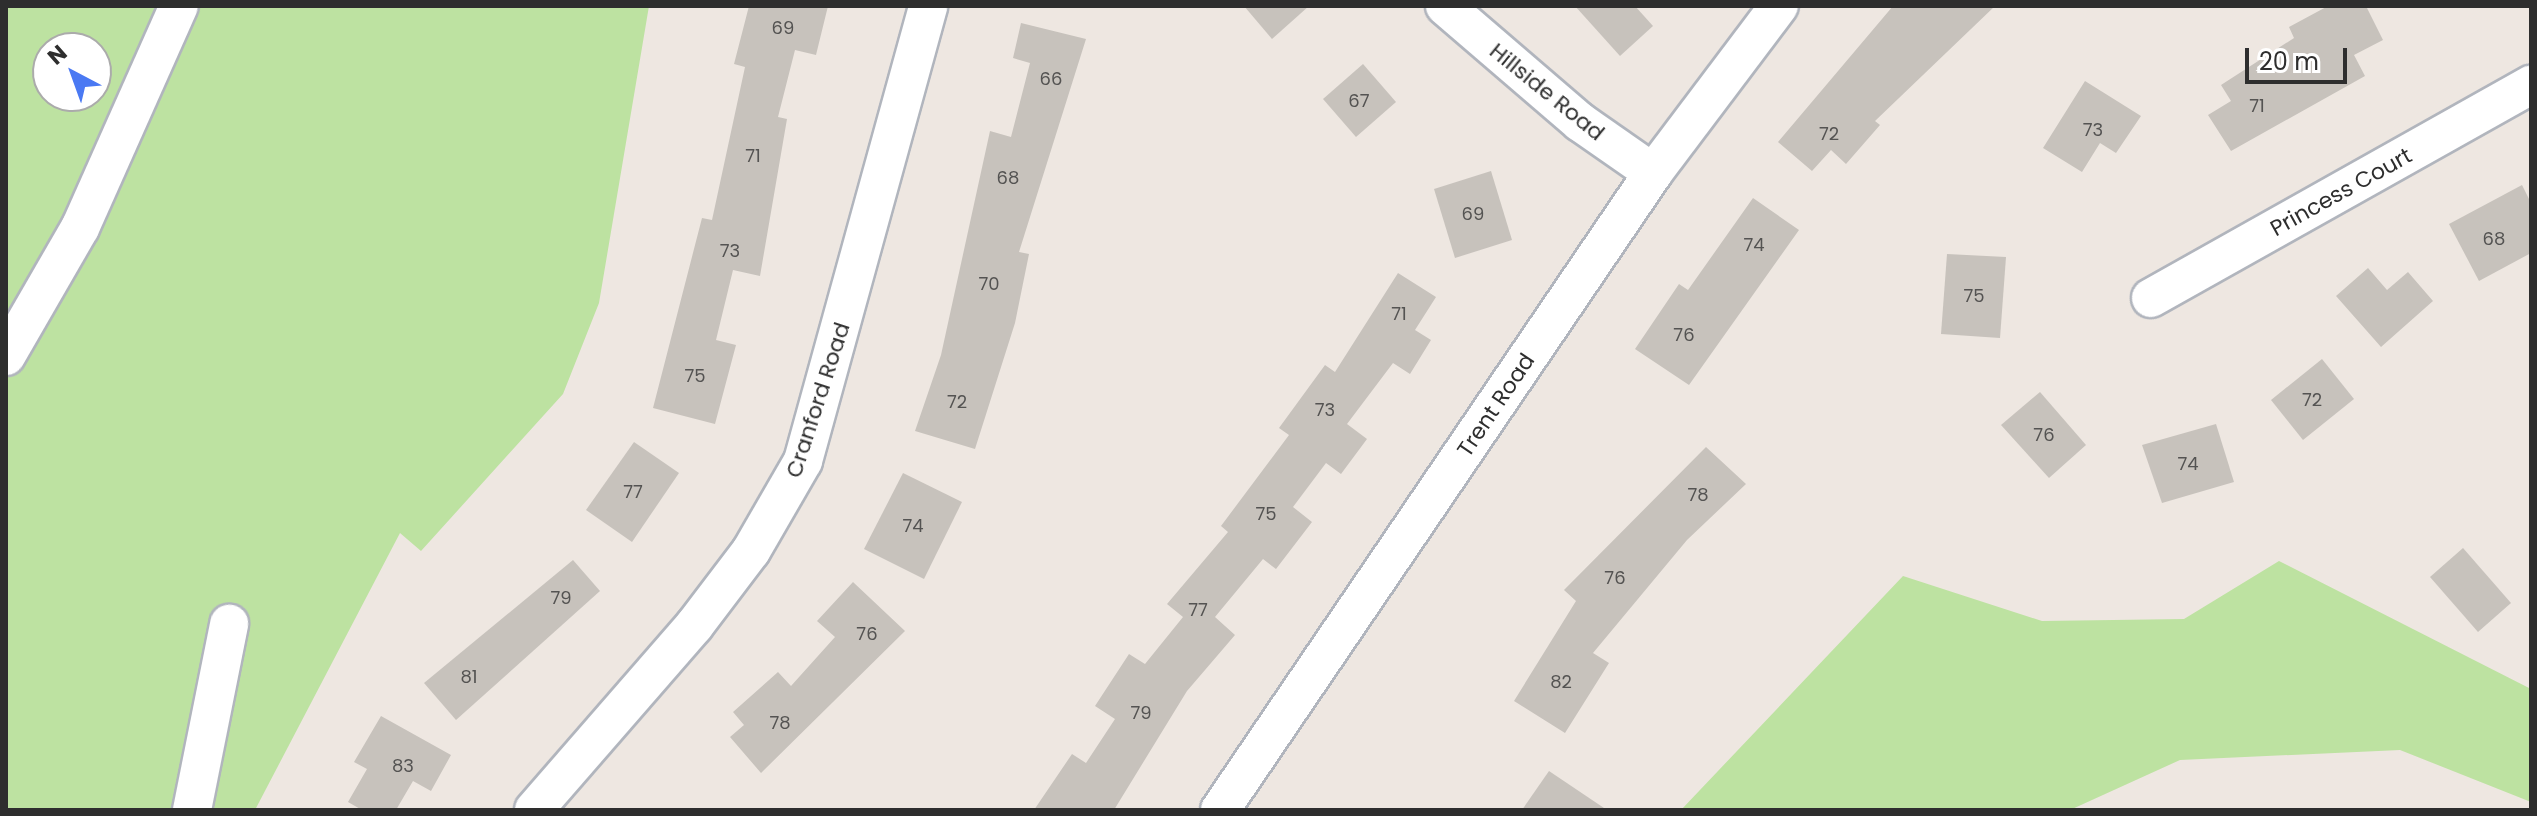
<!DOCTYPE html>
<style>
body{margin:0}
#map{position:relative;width:2537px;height:816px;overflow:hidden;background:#eee7e1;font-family:Poppins,sans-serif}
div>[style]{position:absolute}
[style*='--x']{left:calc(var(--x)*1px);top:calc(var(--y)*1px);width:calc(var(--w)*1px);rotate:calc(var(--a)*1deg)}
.green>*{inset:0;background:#bde2a1}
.building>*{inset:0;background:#c7c2bc}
.roads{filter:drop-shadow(2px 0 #b1b5bd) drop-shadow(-2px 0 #b1b5bd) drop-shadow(0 2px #b1b5bd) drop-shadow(0 -2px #b1b5bd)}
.minor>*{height:38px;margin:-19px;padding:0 19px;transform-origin:19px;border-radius:19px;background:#fff}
span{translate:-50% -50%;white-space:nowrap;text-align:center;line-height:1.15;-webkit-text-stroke:6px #fff;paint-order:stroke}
.number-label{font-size:18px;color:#545352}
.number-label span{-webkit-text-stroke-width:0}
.street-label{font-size:22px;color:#2e2e2e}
.frame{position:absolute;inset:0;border:8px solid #2e2e2e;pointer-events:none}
.north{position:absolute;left:32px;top:32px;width:80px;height:80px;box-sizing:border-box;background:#fff;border:2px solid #ababab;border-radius:50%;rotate:319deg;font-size:22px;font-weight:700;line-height:32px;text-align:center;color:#2e2e2e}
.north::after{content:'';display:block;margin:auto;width:28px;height:36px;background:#4a79f3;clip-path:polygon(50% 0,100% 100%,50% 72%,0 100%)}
.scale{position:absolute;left:2245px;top:48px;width:102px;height:36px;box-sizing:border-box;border:4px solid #2e2e2e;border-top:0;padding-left:10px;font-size:24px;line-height:28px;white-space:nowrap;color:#2e2e2e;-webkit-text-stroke:6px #fff;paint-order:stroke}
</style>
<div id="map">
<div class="green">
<i style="clip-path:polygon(evenodd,6px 6px,649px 6px,599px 303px,563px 394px,421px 551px,400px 533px,255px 810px,6px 810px,6px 6px,48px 48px,96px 48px,96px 96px,48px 96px,48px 48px)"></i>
<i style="clip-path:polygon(2279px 561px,2531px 689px,2531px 802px,2400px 750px,2180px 760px,2070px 810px,1681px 810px,1903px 576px,2042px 621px,2184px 619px)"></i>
</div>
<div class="building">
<i style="clip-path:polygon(749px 6px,828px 6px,816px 55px,795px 50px,778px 117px,787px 119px,760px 276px,733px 270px,716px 340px,736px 345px,715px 424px,653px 408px,702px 218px,712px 220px,745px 67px,734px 64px)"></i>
<i style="clip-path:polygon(1244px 6px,1309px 6px,1272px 39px)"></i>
<i style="clip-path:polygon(1575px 6px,1635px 6px,1653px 26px,1620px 56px)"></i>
<i style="clip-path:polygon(1893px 6px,1995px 6px,1875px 121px,1880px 125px,1846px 164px,1831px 150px,1812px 171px,1778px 142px)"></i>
<i style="clip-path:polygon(2328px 6px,2366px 6px,2383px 40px,2354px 55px,2365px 76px,2231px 151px,2208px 115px,2231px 101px,2221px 85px,2294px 38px,2289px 27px)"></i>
<i style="clip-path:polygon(1021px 23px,1086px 39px,1019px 252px,1029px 254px,1015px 323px,975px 449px,915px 431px,941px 355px,990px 131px,1011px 137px,1030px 63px,1013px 58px)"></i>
<i style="clip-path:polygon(1363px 64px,1396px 102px,1356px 137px,1323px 99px)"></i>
<i style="clip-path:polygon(2085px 81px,2141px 116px,2116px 153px,2100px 143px,2082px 172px,2043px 148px)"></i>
<i style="clip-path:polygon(1491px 171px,1512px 240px,1455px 258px,1434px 189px)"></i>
<i style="clip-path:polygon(2522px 185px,2531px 203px,2531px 253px,2479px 281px,2449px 224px)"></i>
<i style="clip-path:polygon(1753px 198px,1799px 230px,1689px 385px,1635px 349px,1679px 284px,1688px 290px)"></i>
<i style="clip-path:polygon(1947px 254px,2006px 257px,2000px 338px,1941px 334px)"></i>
<i style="clip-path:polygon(2368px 268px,2387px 290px,2408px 272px,2433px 301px,2381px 347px,2336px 296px)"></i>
<i style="clip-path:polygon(1398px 273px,1436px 297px,1415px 330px,1431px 340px,1410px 374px,1393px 363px,1347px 424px,1367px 439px,1341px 474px,1326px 463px,1293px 507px,1312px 522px,1276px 569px,1263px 559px,1215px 617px,1235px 635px,1187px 691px,1114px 810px,1034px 810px,1072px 754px,1086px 763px,1115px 719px,1095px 706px,1129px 654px,1145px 664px,1183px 617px,1167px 604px,1228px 532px,1221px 526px,1289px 435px,1279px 428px,1325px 365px,1335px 372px)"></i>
<i style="clip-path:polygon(2322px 359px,2354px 399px,2303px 440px,2271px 400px)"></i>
<i style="clip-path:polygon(2040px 392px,2086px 445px,2049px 478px,2001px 425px)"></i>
<i style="clip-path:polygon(2216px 424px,2234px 482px,2162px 503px,2142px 445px)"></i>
<i style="clip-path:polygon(634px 442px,679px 473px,632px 542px,586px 510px)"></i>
<i style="clip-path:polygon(1706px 447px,1746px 484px,1687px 540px,1593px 653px,1609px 663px,1565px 733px,1514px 701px,1576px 601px,1564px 590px)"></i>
<i style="clip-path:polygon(903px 473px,962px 502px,924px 579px,864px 549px)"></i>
<i style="clip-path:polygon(2463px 548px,2511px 603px,2478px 632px,2430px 577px)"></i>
<i style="clip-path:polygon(573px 560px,600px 591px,456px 720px,424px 683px)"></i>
<i style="clip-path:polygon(853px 582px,905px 631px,761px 773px,730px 737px,744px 725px,733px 712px,778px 672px,791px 686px,835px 637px,817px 621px)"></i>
<i style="clip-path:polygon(381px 716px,451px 755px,431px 791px,413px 781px,396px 810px,362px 810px,348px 802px,367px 769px,354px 762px)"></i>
<i style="clip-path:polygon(1549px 771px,1607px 810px,1522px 810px)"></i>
</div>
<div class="roads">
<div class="minor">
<i style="--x:1445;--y:6;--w:178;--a:40.7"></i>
<i style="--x:1580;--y:122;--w:89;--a:34.9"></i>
<i style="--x:2151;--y:298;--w:436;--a:-29.3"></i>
<i style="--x:6;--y:356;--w:148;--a:-60"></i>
<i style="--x:80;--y:228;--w:243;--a:-66"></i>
<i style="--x:192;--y:810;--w:190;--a:-78.7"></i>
<i style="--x:534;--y:810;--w:244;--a:-49"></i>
<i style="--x:694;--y:626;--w:94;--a:-52.8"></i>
<i style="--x:751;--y:551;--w:104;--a:-60"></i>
<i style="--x:803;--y:461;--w:472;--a:-74.6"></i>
<i style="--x:1220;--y:810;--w:770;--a:-55.79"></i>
<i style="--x:1653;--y:173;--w:209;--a:-53"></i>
</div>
</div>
<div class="number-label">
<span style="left:783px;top:28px">69</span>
<span style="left:1051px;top:79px">66</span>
<span style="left:1359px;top:101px">67</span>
<span style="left:2257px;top:106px">71</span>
<span style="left:2093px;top:130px">73</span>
<span style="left:1829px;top:134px">72</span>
<span style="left:753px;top:156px">71</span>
<span style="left:1008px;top:178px">68</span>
<span style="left:1473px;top:214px">69</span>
<span style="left:2494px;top:239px">68</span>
<span style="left:1754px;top:245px">74</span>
<span style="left:730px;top:251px">73</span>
<span style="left:989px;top:284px">70</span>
<span style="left:1974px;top:296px">75</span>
<span style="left:1399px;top:314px">71</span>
<span style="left:1684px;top:335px">76</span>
<span style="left:695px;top:376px">75</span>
<span style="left:2312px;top:400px">72</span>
<span style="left:957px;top:402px">72</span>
<span style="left:1325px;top:410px">73</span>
<span style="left:2044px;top:435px">76</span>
<span style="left:2188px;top:464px">74</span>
<span style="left:633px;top:492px">77</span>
<span style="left:1698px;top:495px">78</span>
<span style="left:1266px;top:514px">75</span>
<span style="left:913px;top:526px">74</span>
<span style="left:1615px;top:578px">76</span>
<span style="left:561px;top:598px">79</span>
<span style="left:1198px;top:610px">77</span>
<span style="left:867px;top:634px">76</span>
<span style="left:469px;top:677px">81</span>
<span style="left:1561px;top:682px">82</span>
<span style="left:1141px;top:713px">79</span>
<span style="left:780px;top:723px">78</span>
<span style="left:403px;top:766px">83</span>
</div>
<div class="street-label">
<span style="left:1547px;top:92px;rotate:39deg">Hillside Road</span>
<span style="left:2341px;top:192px;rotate:-29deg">Princess Court</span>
<span style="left:818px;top:400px;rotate:-72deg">Cranford Road</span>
<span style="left:1496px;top:405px;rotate:-56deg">Trent Road</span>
</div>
<div class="frame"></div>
<div class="north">N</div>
<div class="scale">20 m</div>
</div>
